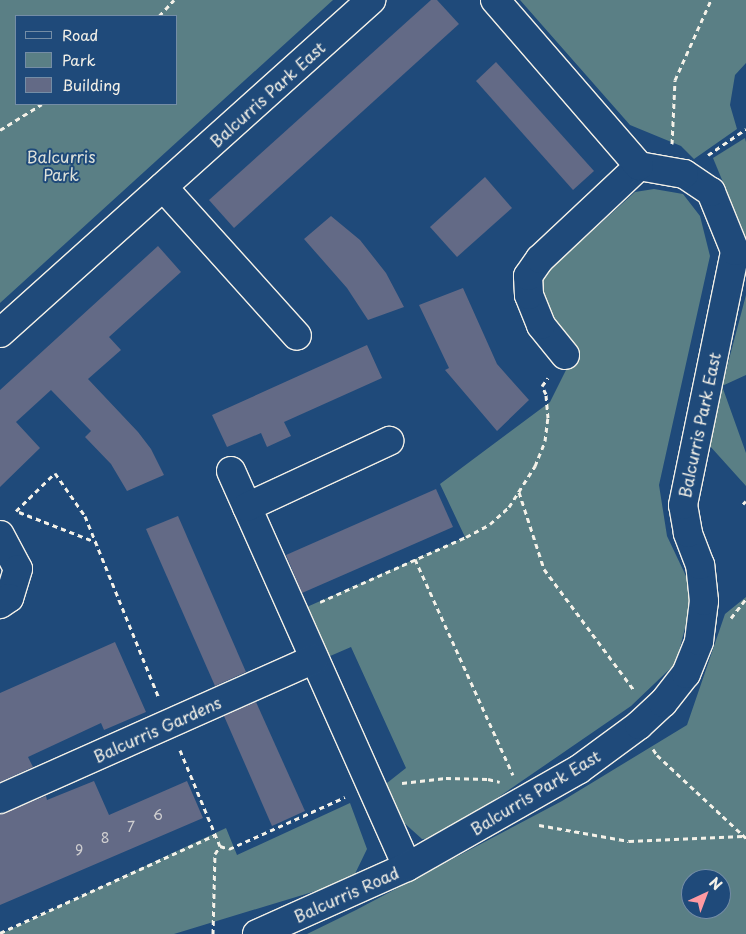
<!DOCTYPE html>
<style>
body{margin:0}
#map{position:relative;width:746px;height:934px;overflow:hidden;background:#1f4a7a;font-family:"Playpen Sans",sans-serif}
div>[style]{position:absolute}
[style*='--x']{left:calc(var(--x)*1px);top:calc(var(--y)*1px);width:calc(var(--w)*1px);rotate:calc(var(--a)*1deg)}
.green>*{inset:0;background:#5a7f85}
.building>*{inset:0;background:#636a86}
.path>*{height:3px;margin-top:-1.5px;transform-origin:0;background:repeating-linear-gradient(90deg,#f4f1e8 0 5px,transparent 0 9px)}
.roads{filter:drop-shadow(1px 0 #f4f1e8) drop-shadow(-1px 0 #f4f1e8) drop-shadow(0 1px #f4f1e8) drop-shadow(0 -1px #f4f1e8)}
.minor>*{height:28px;margin:-14px;padding:0 14px;transform-origin:14px;border-radius:14px;background:#1f4a7a}
span{translate:-50% -50%;white-space:nowrap;text-align:center;line-height:1.15;-webkit-text-stroke:4px #1f4a7a;paint-order:stroke}
.number-label{font-size:14px;color:#d0cfd0}
.number-label span{-webkit-text-stroke-width:0}
.street-label{font-size:16px;color:#f4f1e8}
.park-label{font-size:16px;color:#dde0d9}
.legend{position:absolute;left:15px;top:15px;width:162px;height:90px;box-sizing:border-box;background:#1f4a7a;border:1px solid #748da6;margin:0;padding:6px 9px;list-style:none;font-size:15px;color:#f4f1e8}
.legend li{display:flex;align-items:center;gap:10px;height:25px}
.legend b{width:25px;border:1px solid #748da6}
.north{position:absolute;left:681px;top:869px;width:50px;height:50px;box-sizing:border-box;background:#1f4a7a;border:1px solid #748da6;border-radius:50%;rotate:43deg;font-size:14px;font-weight:700;line-height:20px;text-align:center;color:#f4f1e8}
.north::after{content:'';display:block;margin:auto;width:18px;height:22px;background:#ff9aa2;clip-path:polygon(50% 0,100% 100%,50% 72%,0 100%)}
</style>
<div id="map">
<div class="green">
<i style="clip-path:polygon(evenodd,0 0,333px 0,0 303px,0 0,16px 16px,176px 16px,176px 104px,16px 104px,16px 16px)"></i>
<i style="clip-path:polygon(520px 0,746px 0,746px 63px,735px 75px,730px 105px,737px 129px,694px 159px,681px 146px,630px 125px)"></i>
<i style="clip-path:polygon(745px 138px,746px 142px,746px 238px,713px 158px)"></i>
<i style="clip-path:polygon(654px 189px,683px 194px,700px 216px,710px 256px,659px 485px,667px 536px,694px 593px,676px 663px,631px 706px,439px 838px,422px 839px,402px 821px,387px 795px,387px 783px,406px 768px,351px 647px,321px 660px,300px 610px,465px 537px,440px 484px,550px 402px,570px 362px,537px 293px,544px 275px,635px 192px)"></i>
<i style="clip-path:polygon(746px 295px,746px 375px,722px 386px,746px 453px,746px 486px,709px 445px,722px 386px)"></i>
<i style="clip-path:polygon(evenodd,746px 597px,746px 934px,307px 934px,356px 910px,562px 801px,687px 725px,725px 614px,746px 597px,691px 879px,721px 879px,721px 909px,691px 909px,691px 879px)"></i>
<i style="clip-path:polygon(350px 803px,367px 849px,352px 880px,174px 934px,0 934px,226px 828px,237px 855px)"></i>
</div>
<div class="building">
<i style="clip-path:polygon(431px 0,437px 0,459px 24px,234px 228px,209px 200px)"></i>
<i style="clip-path:polygon(496px 62px,594px 171px,573px 190px,476px 81px)"></i>
<i style="clip-path:polygon(485px 177px,512px 208px,457px 257px,430px 227px)"></i>
<i style="clip-path:polygon(331px 216px,360px 240px,386px 273px,404px 307px,368px 320px,347px 288px,304px 239px)"></i>
<i style="clip-path:polygon(158px 246px,181px 272px,109px 337px,121px 350px,88px 379px,138px 432px,151px 449px,164px 475px,127px 491px,111px 464px,85px 437px,91px 431px,51px 390px,16px 422px,40px 448px,0 487px,0 390px)"></i>
<i style="clip-path:polygon(463px 288px,497px 364px,529px 400px,497px 431px,445px 370px,449px 368px,419px 305px)"></i>
<i style="clip-path:polygon(367px 345px,382px 378px,284px 422px,291px 436px,267px 447px,261px 433px,227px 447px,212px 415px)"></i>
<i style="clip-path:polygon(436px 489px,453px 527px,302px 593px,286px 555px)"></i>
<i style="clip-path:polygon(178px 516px,246px 672px,215px 686px,146px 529px)"></i>
<i style="clip-path:polygon(115px 642px,146px 712px,104px 730px,101px 723px,28px 757px,33px 767px,0 782px,0 693px)"></i>
<i style="clip-path:polygon(256px 702px,305px 811px,272px 826px,224px 716px)"></i>
<i style="clip-path:polygon(94px 781px,109px 815px,187px 781px,203px 818px,0 905px,0 814px,46px 796px,47px 800px)"></i>
</div>
<div class="path">
<i style="--x:159;--y:16;--w:22;--a:-47"></i>
<i style="--x:0;--y:130;--w:49;--a:-31.8"></i>
<i style="--x:672;--y:144;--w:64;--a:-87.3"></i>
<i style="--x:675;--y:80;--w:88;--a:-65.8"></i>
<i style="--x:708;--y:155;--w:46;--a:-34.4"></i>
<i style="--x:519;--y:492;--w:81;--a:72"></i>
<i style="--x:544;--y:569;--w:151;--a:53.4"></i>
<i style="--x:743;--y:504;--w:4;--a:-45"></i>
<i style="--x:16;--y:511;--w:54;--a:-44.3"></i>
<i style="--x:55;--y:473;--w:52;--a:55.1"></i>
<i style="--x:85;--y:516;--w:196;--a:67.9"></i>
<i style="--x:19;--y:512;--w:83;--a:21.3"></i>
<i style="--x:415;--y:559;--w:237;--a:65.6"></i>
<i style="--x:320;--y:602;--w:160;--a:-24"></i>
<i style="--x:466;--y:537;--w:27;--a:-28"></i>
<i style="--x:490;--y:524;--w:25;--a:-42"></i>
<i style="--x:509;--y:507;--w:49;--a:-57.6"></i>
<i style="--x:535;--y:466;--w:27;--a:-68"></i>
<i style="--x:545;--y:441;--w:23;--a:-83"></i>
<i style="--x:548;--y:418;--w:24;--a:-95"></i>
<i style="--x:546;--y:394;--w:9;--a:-117"></i>
<i style="--x:542;--y:386;--w:10;--a:-53"></i>
<i style="--x:731;--y:618;--w:24;--a:-52"></i>
<i style="--x:653;--y:749;--w:7;--a:56"></i>
<i style="--x:657;--y:755;--w:122;--a:43"></i>
<i style="--x:180;--y:750;--w:104;--a:67.4"></i>
<i style="--x:402;--y:783;--w:44;--a:-6.5"></i>
<i style="--x:446;--y:778;--w:42;--a:1.4"></i>
<i style="--x:488;--y:779;--w:12;--a:14"></i>
<i style="--x:539;--y:825;--w:91;--a:10.1"></i>
<i style="--x:629;--y:841;--w:114;--a:-2.5"></i>
<i style="--x:0;--y:933;--w:236;--a:-24.5"></i>
<i style="--x:213;--y:934;--w:80;--a:-88.6"></i>
<i style="--x:215;--y:854;--w:9;--a:-58"></i>
<i style="--x:220;--y:846;--w:9;--a:18"></i>
<i style="--x:229;--y:849;--w:127;--a:-24.1"></i>
</div>
<div class="roads">
<div class="minor">
<i style="--x:163;--y:187;--w:200;--a:48"></i>
<i style="--x:0;--y:333;--w:499;--a:-41.9"></i>
<i style="--x:565;--y:355;--w:38;--a:-129"></i>
<i style="--x:541;--y:325;--w:32;--a:-112"></i>
<i style="--x:529;--y:295;--w:19;--a:-93"></i>
<i style="--x:528;--y:276;--w:21;--a:-55"></i>
<i style="--x:540;--y:259;--w:136;--a:-43.2"></i>
<i style="--x:231;--y:471;--w:433;--a:66"></i>
<i style="--x:247;--y:507;--w:157;--a:-24.9"></i>
<i style="--x:0;--y:535;--w:38;--a:62"></i>
<i style="--x:18;--y:569;--w:30;--a:107"></i>
<i style="--x:9;--y:598;--w:11;--a:146"></i>
<i style="--x:0;--y:799;--w:344;--a:-24"></i>
<i style="--x:257;--y:934;--w:164;--a:-24.1"></i>
<i style="--x:407;--y:867;--w:197;--a:-29.6"></i>
<i style="--x:578;--y:770;--w:76;--a:-36.4"></i>
<i style="--x:639;--y:725;--w:33;--a:-43"></i>
<i style="--x:663;--y:703;--w:37;--a:-52"></i>
<i style="--x:686;--y:674;--w:35;--a:-68"></i>
<i style="--x:699;--y:641;--w:40;--a:-82.9"></i>
<i style="--x:704;--y:601;--w:36;--a:-96"></i>
<i style="--x:700;--y:565;--w:34;--a:-111"></i>
<i style="--x:688;--y:533;--w:28;--a:-100"></i>
<i style="--x:683;--y:505;--w:259;--a:-78.4"></i>
<i style="--x:735;--y:251;--w:64;--a:-112.1"></i>
<i style="--x:711;--y:192;--w:32;--a:-146"></i>
<i style="--x:684;--y:174;--w:46;--a:-169.9"></i>
<i style="--x:639;--y:166;--w:220;--a:-130.9"></i>
</div>
</div>
<div class="number-label">
<span style="left:158px;top:815px">6</span>
<span style="left:131px;top:827px">7</span>
<span style="left:105px;top:838px">8</span>
<span style="left:79px;top:850px">9</span>
</div>
<div class="street-label">
<span style="left:267px;top:94px;rotate:-42deg">Balcurris Park East</span>
<span style="left:699px;top:425px;rotate:-78deg">Balcurris Park East</span>
<span style="left:157px;top:729px;rotate:-24deg">Balcurris Gardens</span>
<span style="left:535px;top:792px;rotate:-31deg">Balcurris Park East</span>
<span style="left:346px;top:894px;rotate:-24deg">Balcurris Road</span>
</div>
<div class="park-label">
<span style="left:61px;top:165px">Balcurris<br>Park</span>
</div>
<ul class="legend">
<li><b style="height:6px;background:#1f4a7a"></b>Road</li>
<li><b style="height:14px;background:#5a7f85"></b>Park</li>
<li><b style="height:14px;background:#636a86"></b>Building</li>
</ul>
<div class="north">N</div>
</div>
